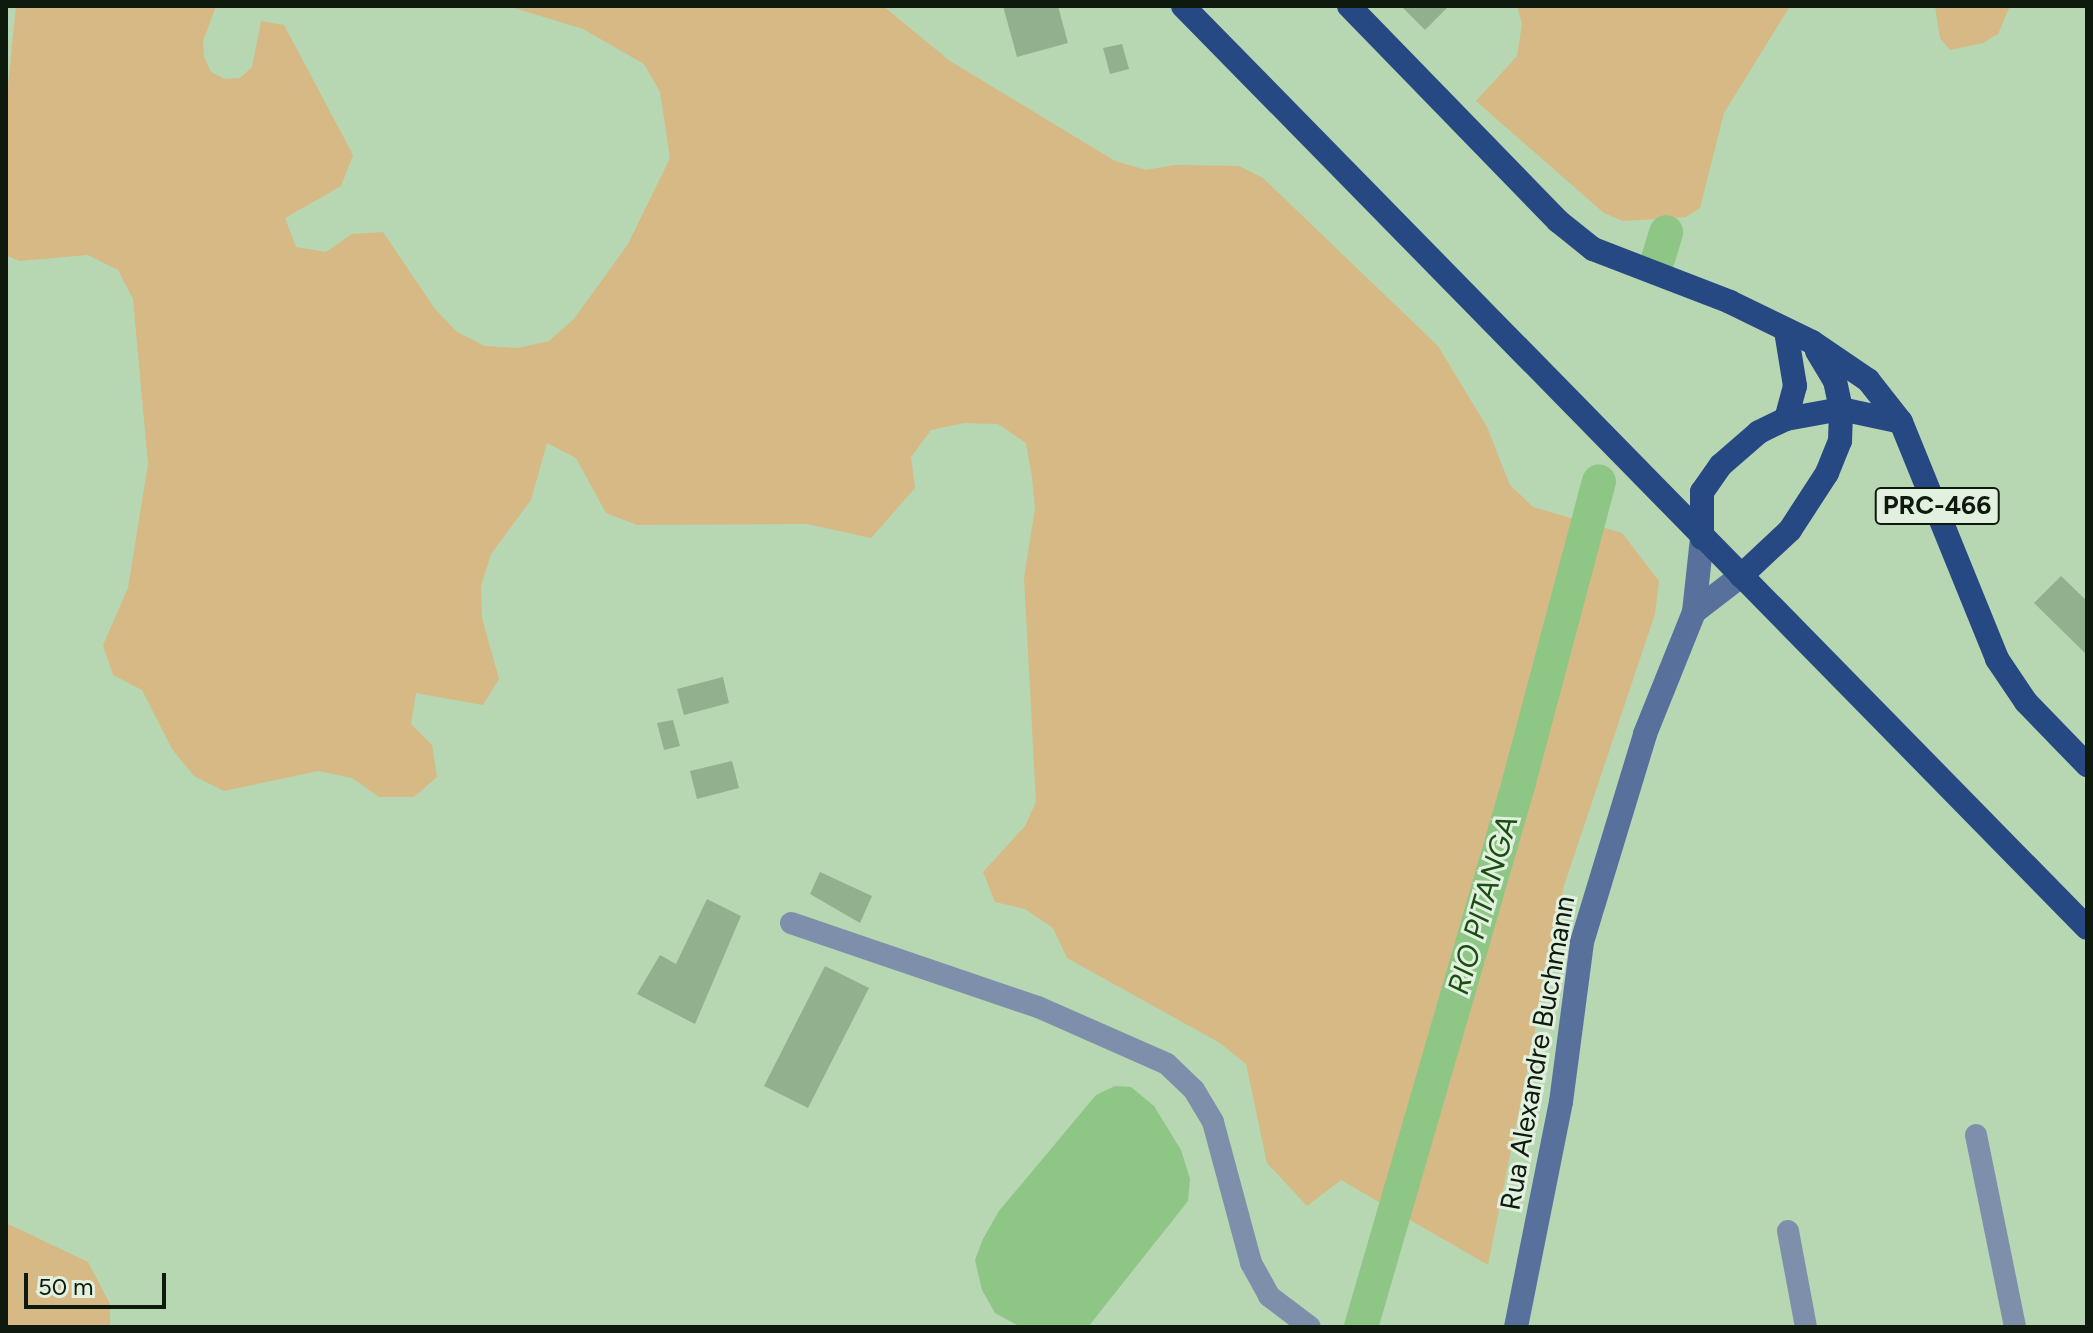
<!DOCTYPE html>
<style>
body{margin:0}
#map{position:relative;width:2093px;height:1333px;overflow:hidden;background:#b7d6b2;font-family:Figtree,sans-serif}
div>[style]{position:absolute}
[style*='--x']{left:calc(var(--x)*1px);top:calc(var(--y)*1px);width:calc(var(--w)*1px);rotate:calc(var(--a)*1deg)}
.green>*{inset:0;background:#d6b985}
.water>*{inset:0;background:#8ec685}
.river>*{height:34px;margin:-17px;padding:0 17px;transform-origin:17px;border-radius:17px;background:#8ec685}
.building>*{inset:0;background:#93b08e}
.street>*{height:22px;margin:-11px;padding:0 11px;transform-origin:11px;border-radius:11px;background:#7e8fac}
.secondary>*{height:24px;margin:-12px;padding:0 12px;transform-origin:12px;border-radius:12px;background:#58719c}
.highway>*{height:24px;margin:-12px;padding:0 12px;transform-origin:12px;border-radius:12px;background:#264883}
span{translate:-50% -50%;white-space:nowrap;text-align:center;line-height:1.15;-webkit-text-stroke:6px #e2f1df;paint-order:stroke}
.shield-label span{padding:2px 6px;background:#e2f1df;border:2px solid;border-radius:6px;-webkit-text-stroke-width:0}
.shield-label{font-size:26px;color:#0f1a0e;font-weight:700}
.street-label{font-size:28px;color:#0f1a0e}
.water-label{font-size:30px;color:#195010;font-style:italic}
.frame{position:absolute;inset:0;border:8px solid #0f1a0e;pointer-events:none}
.scale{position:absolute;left:24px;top:1273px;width:142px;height:36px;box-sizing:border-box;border:4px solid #0f1a0e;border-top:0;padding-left:10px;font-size:24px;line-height:28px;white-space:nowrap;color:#0f1a0e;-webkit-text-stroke:6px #e2f1df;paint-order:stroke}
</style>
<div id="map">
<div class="green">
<i style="clip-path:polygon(16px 6px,216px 6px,203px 41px,204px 57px,211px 72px,225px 79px,240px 78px,252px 67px,261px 21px,284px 25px,353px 155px,341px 186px,285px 218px,296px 247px,326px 252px,352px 234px,383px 232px,435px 309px,457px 332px,485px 346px,518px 348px,549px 341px,574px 319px,628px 244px,670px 158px,660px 92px,644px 64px,583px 29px,508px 6px,883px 6px,950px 61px,1115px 161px,1146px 170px,1175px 165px,1239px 166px,1263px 178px,1438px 346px,1487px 427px,1510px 485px,1533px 507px,1622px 533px,1659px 581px,1655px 614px,1564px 886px,1488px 1265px,1341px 1180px,1307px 1206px,1267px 1163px,1246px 1064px,1220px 1043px,1067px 958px,1053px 928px,1025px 909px,995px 902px,983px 872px,1025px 826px,1036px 802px,1024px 577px,1035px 509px,1032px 477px,1026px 443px,998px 424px,964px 423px,931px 430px,911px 457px,915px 488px,871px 538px,807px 524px,637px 525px,606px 513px,576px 458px,547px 443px,531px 500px,491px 554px,481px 586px,482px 618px,499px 679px,483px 705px,416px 693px,411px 724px,432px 745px,437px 777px,414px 797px,379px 797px,352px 778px,318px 771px,224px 791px,194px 776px,172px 749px,142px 690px,113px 675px,103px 645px,128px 588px,148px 464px,133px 299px,118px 270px,88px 255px,19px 261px,6px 255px,6px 105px)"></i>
<i style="clip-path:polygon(1517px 6px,1790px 6px,1724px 113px,1700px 208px,1686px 217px,1623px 221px,1604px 213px,1476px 101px,1517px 56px,1522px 24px)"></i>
<i style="clip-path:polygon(1935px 6px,2010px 6px,1998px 34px,1983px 43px,1950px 50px,1940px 38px)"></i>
<i style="clip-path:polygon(6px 1223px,88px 1262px,110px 1304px,110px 1327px,6px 1327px)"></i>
</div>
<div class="water">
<i style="clip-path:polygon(1115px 1086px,1131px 1087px,1154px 1106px,1181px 1150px,1190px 1179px,1188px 1201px,1088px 1327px,1021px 1327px,995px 1313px,982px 1290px,975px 1260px,983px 1239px,999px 1211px,1096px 1095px)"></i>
</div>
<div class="river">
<i style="--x:1658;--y:259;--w:28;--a:-73"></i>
<i style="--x:1361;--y:1327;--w:567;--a:-73.83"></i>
<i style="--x:1519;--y:782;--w:311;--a:-75.1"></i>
</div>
<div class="building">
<i style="clip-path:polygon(1003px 6px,1058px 6px,1068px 43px,1017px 57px)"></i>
<i style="clip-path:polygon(1401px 6px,1449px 6px,1425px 30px)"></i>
<i style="clip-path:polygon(1122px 44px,1129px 69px,1110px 74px,1103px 48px)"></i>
<i style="clip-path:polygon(2061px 576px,2087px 601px,2087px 655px,2034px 603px)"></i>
<i style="clip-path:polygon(723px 677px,729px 703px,684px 715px,677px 689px)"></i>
<i style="clip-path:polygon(673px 720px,680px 746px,664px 750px,657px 723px)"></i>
<i style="clip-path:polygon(732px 761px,739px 788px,697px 799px,690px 771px)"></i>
<i style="clip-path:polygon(820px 872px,872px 896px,860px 923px,810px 894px)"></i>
<i style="clip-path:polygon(707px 899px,741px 916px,695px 1024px,637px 994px,660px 955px,676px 964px)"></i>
<i style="clip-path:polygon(825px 966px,869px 988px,808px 1108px,764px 1086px)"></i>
</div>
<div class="street">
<i style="--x:791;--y:923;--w:261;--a:18.8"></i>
<i style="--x:1038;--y:1007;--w:141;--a:23.8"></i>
<i style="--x:1167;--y:1064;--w:37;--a:44"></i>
<i style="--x:1194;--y:1090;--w:37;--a:59"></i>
<i style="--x:1213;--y:1122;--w:146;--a:74.9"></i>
<i style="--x:1251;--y:1263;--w:38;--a:61"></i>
<i style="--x:1269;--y:1296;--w:51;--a:37.1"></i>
<i style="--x:1976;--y:1135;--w:196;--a:78.5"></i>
<i style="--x:1788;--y:1231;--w:98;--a:79.4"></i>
</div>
<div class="secondary">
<i style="--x:1694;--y:612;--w:59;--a:-37.5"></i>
<i style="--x:1516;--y:1327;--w:229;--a:-78.7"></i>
<i style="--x:1561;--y:1102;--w:161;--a:-82.5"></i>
<i style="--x:1582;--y:942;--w:217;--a:-73.1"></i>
<i style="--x:1645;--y:734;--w:131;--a:-68.1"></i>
<i style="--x:1694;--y:612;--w:74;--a:-83.8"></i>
</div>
<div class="highway">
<i style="--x:1183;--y:6;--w:1291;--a:45.56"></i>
<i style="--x:1349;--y:6;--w:300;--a:45.8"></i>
<i style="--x:1558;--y:221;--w:45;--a:38.7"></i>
<i style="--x:1593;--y:249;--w:147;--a:21.1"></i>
<i style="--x:1730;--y:302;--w:91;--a:26"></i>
<i style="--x:1812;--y:342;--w:68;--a:34.2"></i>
<i style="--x:1868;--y:380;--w:53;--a:51.8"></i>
<i style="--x:1901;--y:422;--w:256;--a:67.9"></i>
<i style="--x:1997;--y:659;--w:52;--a:56"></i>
<i style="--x:2026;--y:702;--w:88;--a:45.9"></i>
<i style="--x:1786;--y:331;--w:56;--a:80.7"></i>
<i style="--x:1795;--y:386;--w:34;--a:105"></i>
<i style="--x:1702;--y:538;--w:46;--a:-90"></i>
<i style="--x:1702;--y:492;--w:33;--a:-55"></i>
<i style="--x:1721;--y:465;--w:50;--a:-41"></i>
<i style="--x:1759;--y:432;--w:30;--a:-26"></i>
<i style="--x:1786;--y:419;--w:56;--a:-10.3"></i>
<i style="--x:1841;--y:409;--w:61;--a:12.2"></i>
<i style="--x:1741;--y:576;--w:67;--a:-43.2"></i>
<i style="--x:1790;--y:530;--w:68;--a:-57"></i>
<i style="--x:1827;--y:473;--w:35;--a:-68"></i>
<i style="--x:1840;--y:441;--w:32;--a:-88"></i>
<i style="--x:1841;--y:409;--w:29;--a:-102"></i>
<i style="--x:1835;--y:381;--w:35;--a:-121"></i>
</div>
<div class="shield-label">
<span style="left:1937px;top:506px">PRC-466</span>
</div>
<div class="street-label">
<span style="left:1537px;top:1053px;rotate:-80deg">Rua Alexandre Buchmann</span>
</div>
<div class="water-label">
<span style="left:1483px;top:905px;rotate:-74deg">RIO PITANGA</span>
</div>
<div class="frame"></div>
<div class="scale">50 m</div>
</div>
